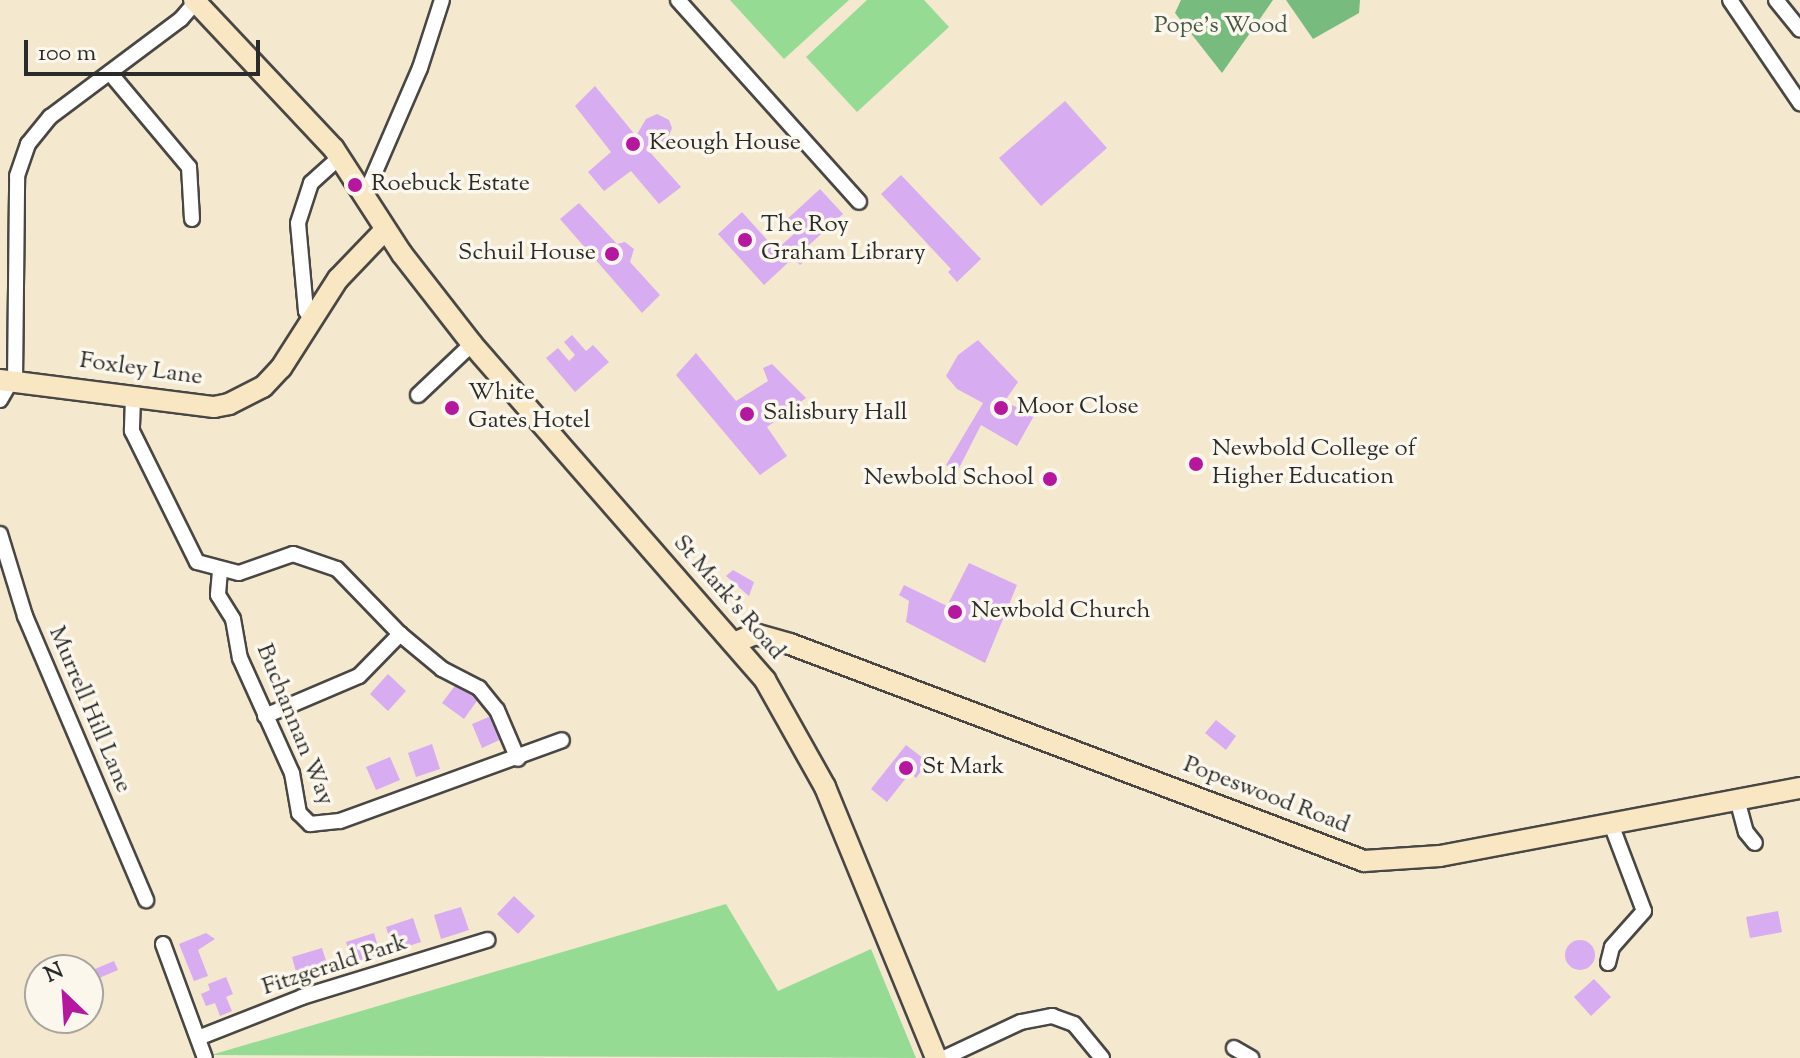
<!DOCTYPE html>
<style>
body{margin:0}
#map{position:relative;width:1800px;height:1058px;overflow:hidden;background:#f4e8cf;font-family:"Sorts Mill Goudy",serif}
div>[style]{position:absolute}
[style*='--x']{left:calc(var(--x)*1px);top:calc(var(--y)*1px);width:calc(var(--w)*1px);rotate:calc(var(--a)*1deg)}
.green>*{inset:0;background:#95db94}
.forest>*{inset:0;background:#78bb7e}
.building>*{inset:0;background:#d8acf1}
.round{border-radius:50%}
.roads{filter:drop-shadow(2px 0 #494744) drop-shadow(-2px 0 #494744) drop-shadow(0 2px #494744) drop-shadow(0 -2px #494744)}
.street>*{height:14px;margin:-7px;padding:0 7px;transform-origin:7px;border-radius:7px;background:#fff}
.secondary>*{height:20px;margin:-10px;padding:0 10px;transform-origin:10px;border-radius:10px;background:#f9e7c3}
.dots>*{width:22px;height:22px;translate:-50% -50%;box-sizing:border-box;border:4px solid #fbf7ec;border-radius:50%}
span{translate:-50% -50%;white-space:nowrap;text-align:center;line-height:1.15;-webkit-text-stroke:7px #fbf7ec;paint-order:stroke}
.park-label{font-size:24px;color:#465745}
.poi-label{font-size:24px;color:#2b2b2b}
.left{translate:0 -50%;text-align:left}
.right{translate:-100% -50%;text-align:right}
.street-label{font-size:24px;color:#2b2b2b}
.north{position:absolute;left:24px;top:954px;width:80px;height:80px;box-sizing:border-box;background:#fbf7ec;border:2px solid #a8a59f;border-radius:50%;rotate:335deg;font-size:22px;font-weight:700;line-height:32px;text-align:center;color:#2b2b2b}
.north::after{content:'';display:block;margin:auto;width:28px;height:36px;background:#b5179e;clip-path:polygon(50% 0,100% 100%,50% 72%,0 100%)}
.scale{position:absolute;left:24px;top:40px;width:236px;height:36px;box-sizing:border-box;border:4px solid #2b2b2b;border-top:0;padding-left:10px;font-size:24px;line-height:28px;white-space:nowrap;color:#2b2b2b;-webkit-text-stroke:6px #fbf7ec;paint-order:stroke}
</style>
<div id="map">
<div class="green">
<i style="clip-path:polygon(730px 0,849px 0,784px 59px)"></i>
<i style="clip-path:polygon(867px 0,924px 0,949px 27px,857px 112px,806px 57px)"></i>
<i style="clip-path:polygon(726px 904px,778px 991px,871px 949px,916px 1058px,211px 1055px)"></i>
</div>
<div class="forest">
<i style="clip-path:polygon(1181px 0,1273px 0,1222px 73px,1175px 13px)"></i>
<i style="clip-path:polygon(1286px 0,1360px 0,1359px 13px,1313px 39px)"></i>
</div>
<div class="building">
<i style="clip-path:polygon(595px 86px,636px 136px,646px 119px,657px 114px,669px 120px,672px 128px,666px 143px,648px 150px,681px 187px,659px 204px,631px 171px,604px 191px,588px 172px,611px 152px,575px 106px)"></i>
<i style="clip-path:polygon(1065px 101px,1107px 148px,1041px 206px,999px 158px)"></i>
<i style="clip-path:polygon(901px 175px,981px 259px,957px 282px,948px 272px,951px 269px,881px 194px)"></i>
<i style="clip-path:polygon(820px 189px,843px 214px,808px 246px,814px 252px,800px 265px,793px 258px,764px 285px,718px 234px,742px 212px,776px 250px,795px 233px,784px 222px)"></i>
<i style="clip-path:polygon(579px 203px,617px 244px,625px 242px,634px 249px,630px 262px,660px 295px,642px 313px,560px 219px)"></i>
<i style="clip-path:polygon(572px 335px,586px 351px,593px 345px,609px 362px,575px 392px,546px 358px,558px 348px,569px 361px,575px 355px,564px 342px)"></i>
<i style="clip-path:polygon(978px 340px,1018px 382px,1004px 402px,1035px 414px,1017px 446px,981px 425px,957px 472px,946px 465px,983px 403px,957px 389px,946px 376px,958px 355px)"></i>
<i style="clip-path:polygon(696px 353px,736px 401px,768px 381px,763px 368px,772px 364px,806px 398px,767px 427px,787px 456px,760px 475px,676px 375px)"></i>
<i style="clip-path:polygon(969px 563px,1017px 585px,985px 663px,906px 622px,909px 601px,899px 595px,904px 585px,947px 606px)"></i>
<i style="clip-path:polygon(733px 570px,754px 582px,749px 596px,726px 576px)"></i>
<i style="clip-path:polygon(388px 674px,406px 691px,388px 711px,370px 694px)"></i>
<i style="clip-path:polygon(457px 683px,479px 698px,464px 719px,442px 703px)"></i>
<i style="clip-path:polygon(496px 714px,506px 737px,482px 748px,472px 724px)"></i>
<i style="clip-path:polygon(1216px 720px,1236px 736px,1226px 750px,1205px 733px)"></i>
<i style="clip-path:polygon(432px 744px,440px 769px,416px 777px,408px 753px)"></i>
<i style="clip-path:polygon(906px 745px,928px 762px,916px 778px,910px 773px,887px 802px,871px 789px)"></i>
<i style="clip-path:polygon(390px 757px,400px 780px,376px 790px,366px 767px)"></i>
<i style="clip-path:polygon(514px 896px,535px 916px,518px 934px,497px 914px)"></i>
<i style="clip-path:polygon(461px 907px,469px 930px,441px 939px,434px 915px)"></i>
<i style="clip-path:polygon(1778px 911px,1782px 932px,1750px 938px,1746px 917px)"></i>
<i style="clip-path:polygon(413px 918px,421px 942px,393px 951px,386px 927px)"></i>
<i style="clip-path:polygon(206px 933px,215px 939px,198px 950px,208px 976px,194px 981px,179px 944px)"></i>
<i style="clip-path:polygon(374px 933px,381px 957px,353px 966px,346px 942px)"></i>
<i class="round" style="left:1565px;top:940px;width:30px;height:30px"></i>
<i style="clip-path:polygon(322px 948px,329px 970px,298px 980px,292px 957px)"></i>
<i style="clip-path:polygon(114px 961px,118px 970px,99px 978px,95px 969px)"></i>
<i style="clip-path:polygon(226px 977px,233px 994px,226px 997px,232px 1011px,220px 1016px,215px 1003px,206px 1006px,201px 994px,210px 990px,208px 984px)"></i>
<i style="clip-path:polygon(1594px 979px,1611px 997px,1591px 1016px,1574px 997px)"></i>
</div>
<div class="roads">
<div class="street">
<i style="--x:678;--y:0;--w:271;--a:48.1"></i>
<i style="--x:1730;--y:0;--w:125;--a:55.8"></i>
<i style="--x:1776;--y:0;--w:38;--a:51"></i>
<i style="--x:110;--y:73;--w:123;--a:50"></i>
<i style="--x:189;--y:167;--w:52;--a:86.7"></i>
<i style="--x:365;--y:195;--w:138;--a:-66.6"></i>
<i style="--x:420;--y:68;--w:71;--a:-72.1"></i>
<i style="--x:313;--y:321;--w:12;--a:-125"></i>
<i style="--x:306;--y:311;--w:88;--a:-95.2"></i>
<i style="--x:298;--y:223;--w:42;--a:-72"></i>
<i style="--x:311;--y:183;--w:39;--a:-42"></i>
<i style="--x:15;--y:382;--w:206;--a:-89.4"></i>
<i style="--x:17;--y:176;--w:34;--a:-71"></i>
<i style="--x:28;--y:144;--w:35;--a:-51"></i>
<i style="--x:50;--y:117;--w:164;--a:-36.8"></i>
<i style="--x:181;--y:19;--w:23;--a:-49"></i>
<i style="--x:418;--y:395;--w:74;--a:-43.4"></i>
<i style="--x:133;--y:398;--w:33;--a:92"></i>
<i style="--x:132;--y:431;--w:146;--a:63.6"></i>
<i style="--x:197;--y:562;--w:43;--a:14.7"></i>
<i style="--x:239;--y:573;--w:57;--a:-19.4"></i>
<i style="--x:293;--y:554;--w:46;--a:18.8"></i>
<i style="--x:337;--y:569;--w:91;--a:45.9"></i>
<i style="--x:400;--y:634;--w:55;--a:39.8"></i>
<i style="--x:442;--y:669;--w:42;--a:27.2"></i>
<i style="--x:479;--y:688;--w:28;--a:51"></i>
<i style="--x:497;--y:710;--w:53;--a:66.8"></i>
<i style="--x:0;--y:400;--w:22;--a:-60"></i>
<i style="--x:0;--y:534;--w:86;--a:73"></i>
<i style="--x:25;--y:616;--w:309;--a:66.9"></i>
<i style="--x:220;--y:571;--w:24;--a:95"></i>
<i style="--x:218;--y:595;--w:28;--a:58"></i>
<i style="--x:233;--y:619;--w:40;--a:80"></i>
<i style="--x:240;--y:658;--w:126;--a:65.7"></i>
<i style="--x:292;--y:773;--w:41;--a:80.1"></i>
<i style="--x:299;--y:813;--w:16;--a:45"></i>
<i style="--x:310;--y:824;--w:30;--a:-6"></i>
<i style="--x:340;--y:821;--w:236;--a:-20"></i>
<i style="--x:265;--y:716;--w:102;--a:-23.1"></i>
<i style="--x:359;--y:676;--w:59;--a:-45.7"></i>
<i style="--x:1737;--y:799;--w:34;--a:75"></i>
<i style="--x:1746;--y:832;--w:14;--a:51"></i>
<i style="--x:163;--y:944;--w:121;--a:69.8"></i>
<i style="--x:1608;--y:963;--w:16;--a:-76"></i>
<i style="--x:1612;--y:947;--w:48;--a:-48.4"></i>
<i style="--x:1644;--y:911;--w:93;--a:-110.8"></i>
<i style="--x:198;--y:1038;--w:112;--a:-21.5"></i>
<i style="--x:302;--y:997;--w:194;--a:-17.1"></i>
<i style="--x:1234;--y:1048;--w:20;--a:30"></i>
<i style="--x:944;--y:1058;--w:85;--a:-25.1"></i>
<i style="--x:1021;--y:1022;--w:32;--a:-11"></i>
<i style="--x:1052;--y:1016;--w:23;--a:20"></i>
<i style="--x:1074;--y:1024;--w:44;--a:50.5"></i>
</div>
<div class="secondary">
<i style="--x:194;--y:0;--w:204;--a:46.8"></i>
<i style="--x:334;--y:149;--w:125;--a:57.1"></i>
<i style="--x:402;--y:254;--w:114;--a:52.1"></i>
<i style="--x:472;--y:344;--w:446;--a:48.9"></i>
<i style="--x:765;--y:680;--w:123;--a:60.7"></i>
<i style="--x:825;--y:787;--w:293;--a:67.7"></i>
<i style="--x:0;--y:380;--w:216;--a:7.2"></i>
<i style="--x:214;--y:407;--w:15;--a:-11"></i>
<i style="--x:229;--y:404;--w:38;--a:-27"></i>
<i style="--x:263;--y:387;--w:26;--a:-47"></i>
<i style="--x:281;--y:368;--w:106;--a:-57.4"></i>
<i style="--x:338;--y:279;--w:68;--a:-46.2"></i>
<i style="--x:734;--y:643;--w:23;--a:-23"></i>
<i style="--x:755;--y:634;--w:36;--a:16"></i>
<i style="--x:790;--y:644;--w:614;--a:20.71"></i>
<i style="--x:1364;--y:861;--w:76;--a:-3.8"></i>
<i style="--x:1440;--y:856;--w:366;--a:-10.7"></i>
</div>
</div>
<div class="dots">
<i style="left:633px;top:144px;background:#b5179e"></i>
<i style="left:355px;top:185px;background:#b5179e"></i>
<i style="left:745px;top:240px;background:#b5179e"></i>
<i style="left:612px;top:254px;background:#b5179e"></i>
<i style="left:452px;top:408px;background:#b5179e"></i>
<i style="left:1001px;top:408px;background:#b5179e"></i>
<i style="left:747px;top:414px;background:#b5179e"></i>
<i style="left:1196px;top:464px;background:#b5179e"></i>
<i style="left:1050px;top:479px;background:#b5179e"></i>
<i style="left:955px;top:612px;background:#b5179e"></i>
<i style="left:906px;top:768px;background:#b5179e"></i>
</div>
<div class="park-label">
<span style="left:1221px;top:27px">Pope's Wood</span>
</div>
<div class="poi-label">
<span class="left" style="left:649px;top:144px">Keough House</span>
<span class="left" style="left:371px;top:185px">Roebuck Estate</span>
<span class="left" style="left:761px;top:240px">The Roy<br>Graham Library</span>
<span class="right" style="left:596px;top:254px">Schuil House</span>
<span class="left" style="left:468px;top:408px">White<br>Gates Hotel</span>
<span class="left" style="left:1017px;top:408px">Moor Close</span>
<span class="left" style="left:763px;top:414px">Salisbury Hall</span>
<span class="left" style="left:1212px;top:464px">Newbold College of<br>Higher Education</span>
<span class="right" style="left:1034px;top:479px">Newbold School</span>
<span class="left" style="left:971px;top:612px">Newbold Church</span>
<span class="left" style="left:922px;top:768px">St Mark</span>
</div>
<div class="street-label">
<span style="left:141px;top:370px;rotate:8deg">Foxley Lane</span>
<span style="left:728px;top:598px;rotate:49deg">St Mark's Road</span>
<span style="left:89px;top:710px;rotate:67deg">Murrell Hill Lane</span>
<span style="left:294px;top:725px;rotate:68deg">Buchannan Way</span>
<span style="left:1266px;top:796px;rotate:21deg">Popeswood Road</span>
<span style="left:335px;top:966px;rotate:-18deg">Fitzgerald Park</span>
</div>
<div class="north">N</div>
<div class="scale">100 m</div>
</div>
